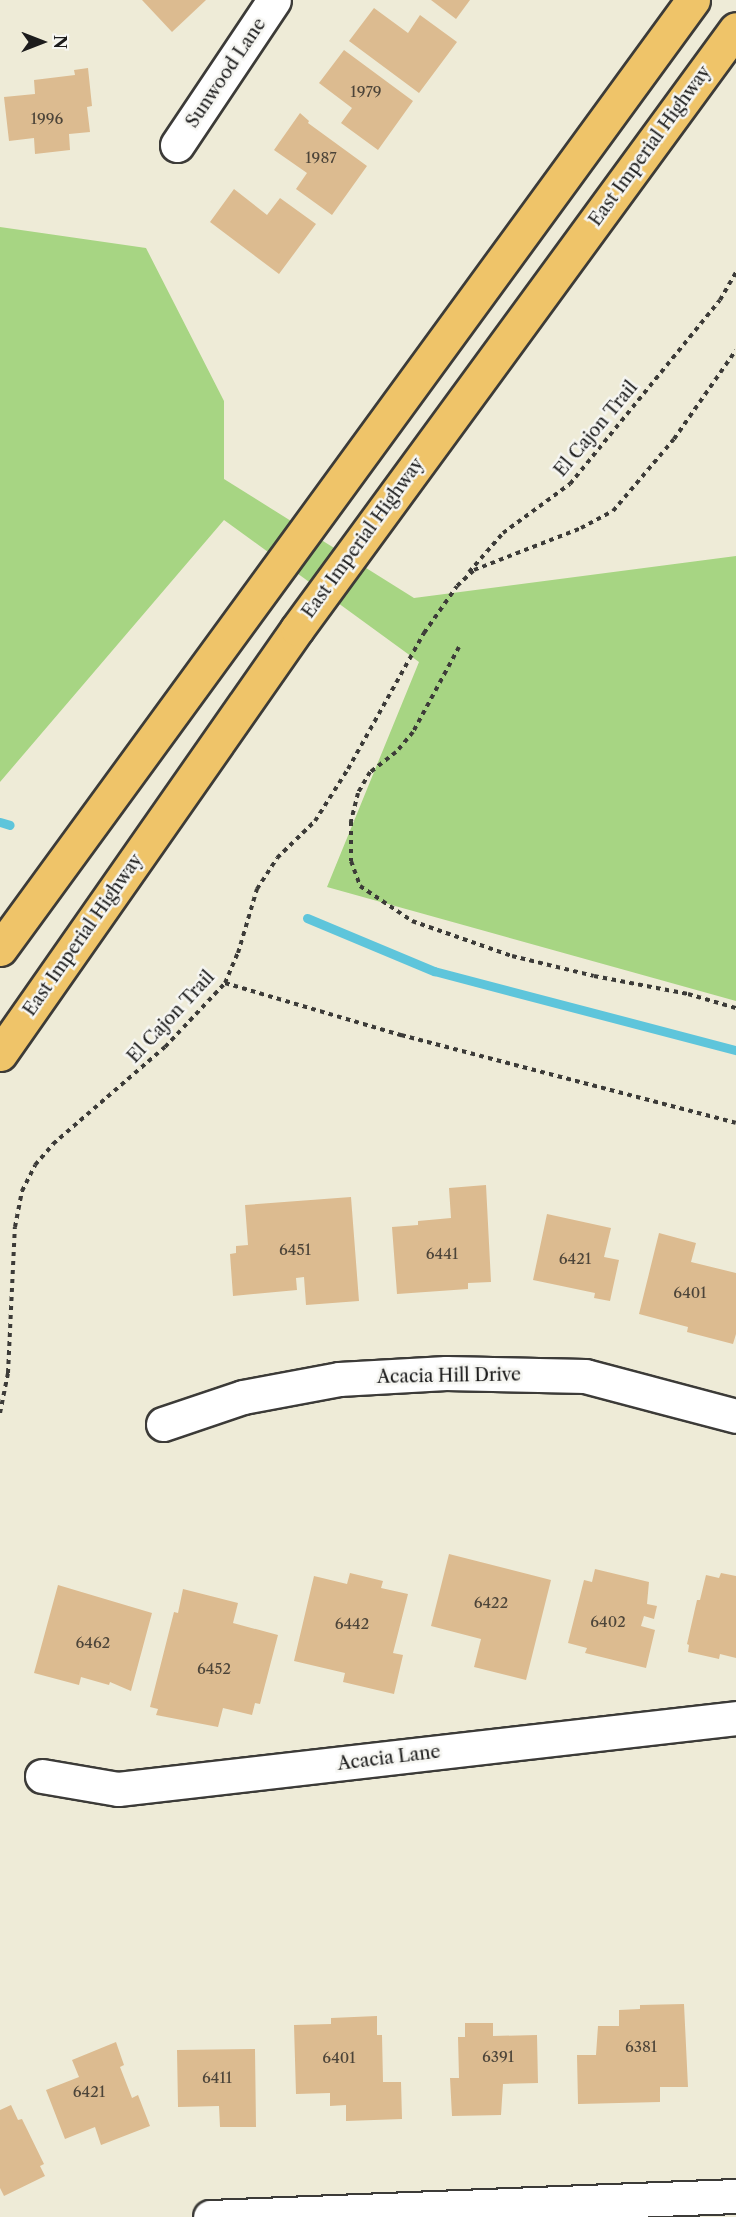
<!DOCTYPE html>
<style>
body{margin:0}
#map{position:relative;width:736px;height:2217px;overflow:hidden;background:#eeebd7;font-family:"Libre Caslon Text",serif}
div>[style]{position:absolute}
[style*='--x']{left:calc(var(--x)*1px);top:calc(var(--y)*1px);width:calc(var(--w)*1px);rotate:calc(var(--a)*1deg)}
.green>*{inset:0;background:#a7d583}
.stream>*{height:9px;margin:-4.5px;padding:0 4.5px;transform-origin:4.5px;border-radius:4.5px;background:#5ec5db}
.building>*{inset:0;background:#dcbb90}
.path>*{height:4px;margin-top:-2px;transform-origin:0;background:repeating-linear-gradient(90deg,#3c3b38 0 4.5px,transparent 0 9px)}
.roads{filter:drop-shadow(2px 0 #3c3b38) drop-shadow(-2px 0 #3c3b38) drop-shadow(0 2px #3c3b38) drop-shadow(0 -2px #3c3b38)}
.minor>*{height:33px;margin:-16.5px;padding:0 16.5px;transform-origin:16.5px;border-radius:16.5px;background:#fff}
.highway>*{height:33px;margin:-16.5px;padding:0 16.5px;transform-origin:16.5px;border-radius:16.5px;background:#efc469}
span{translate:-50% -50%;white-space:nowrap;text-align:center;line-height:1.15;-webkit-text-stroke:5px #f6f6f2;paint-order:stroke}
.number-label{font-size:15px;color:#4c4439}
.number-label span{-webkit-text-stroke-width:0}
.street-label{font-size:18px;color:#1c1c1c}
.north{position:absolute;left:12px;top:12px;width:60px;height:60px;-webkit-text-stroke:4px #f6f6f2;paint-order:stroke;rotate:90deg;font-size:16px;font-weight:700;line-height:24px;text-align:center;color:#1c1c1c}
.north::after{content:'';display:block;margin:auto;width:21px;height:27px;background:#1c1c1c;clip-path:polygon(50% 0,100% 100%,50% 72%,0 100%)}
</style>
<div id="map">
<div class="green">
<i style="clip-path:polygon(0 227px,146px 248px,224px 401px,224px 479px,414px 598px,736px 556px,736px 1001px,327px 887px,419px 662px,224px 520px,0 782px)"></i>
</div>
<div class="stream">
<i style="--x:0;--y:822;--w:10;--a:17"></i>
<i style="--x:307;--y:918;--w:138;--a:22.7"></i>
<i style="--x:434;--y:971;--w:312;--a:14.7"></i>
</div>
<div class="building">
<i style="clip-path:polygon(142px 0,206px 0,172px 32px)"></i>
<i style="clip-path:polygon(431px 0,470px 0,456px 19px)"></i>
<i style="clip-path:polygon(374px 8px,408px 33px,420px 15px,457px 42px,419px 93px,349px 41px)"></i>
<i style="clip-path:polygon(344px 50px,413px 101px,378px 150px,341px 123px,352px 108px,319px 83px)"></i>
<i style="clip-path:polygon(88px 68px,92px 106px,87px 107px,90px 132px,69px 134px,70px 150px,35px 154px,34px 138px,9px 141px,4px 97px,35px 94px,34px 80px,75px 75px,74px 70px)"></i>
<i style="clip-path:polygon(300px 113px,309px 121px,308px 123px,367px 166px,332px 215px,296px 189px,307px 173px,274px 150px)"></i>
<i style="clip-path:polygon(234px 189px,267px 215px,280px 198px,316px 224px,279px 274px,210px 222px)"></i>
<i style="clip-path:polygon(486px 1185px,491px 1282px,468px 1283px,468px 1289px,397px 1294px,392px 1227px,418px 1225px,418px 1221px,451px 1218px,449px 1188px)"></i>
<i style="clip-path:polygon(351px 1197px,359px 1301px,306px 1305px,304px 1277px,296px 1278px,297px 1290px,233px 1296px,230px 1254px,236px 1253px,236px 1246px,248px 1245px,245px 1205px)"></i>
<i style="clip-path:polygon(547px 1214px,611px 1228px,604px 1257px,619px 1260px,610px 1301px,594px 1298px,595px 1293px,533px 1280px)"></i>
<i style="clip-path:polygon(659px 1233px,696px 1243px,691px 1262px,736px 1273px,736px 1334px,733px 1344px,687px 1332px,688px 1327px,639px 1314px)"></i>
<i style="clip-path:polygon(449px 1554px,551px 1580px,526px 1680px,474px 1667px,481px 1639px,431px 1626px)"></i>
<i style="clip-path:polygon(595px 1569px,649px 1582px,647px 1604px,657px 1606px,654px 1619px,644px 1616px,641px 1626px,655px 1630px,646px 1668px,585px 1653px,587px 1648px,568px 1643px,584px 1580px,592px 1582px)"></i>
<i style="clip-path:polygon(350px 1573px,383px 1581px,381px 1588px,408px 1594px,393px 1653px,403px 1655px,394px 1694px,343px 1682px,345px 1673px,294px 1661px,314px 1576px,347px 1584px)"></i>
<i style="clip-path:polygon(721px 1573px,736px 1576px,736px 1658px,720px 1654px,719px 1659px,688px 1652px,689px 1645px,687px 1644px,697px 1600px,700px 1600px,706px 1575px,719px 1578px)"></i>
<i style="clip-path:polygon(58px 1585px,152px 1613px,131px 1691px,110px 1682px,109px 1685px,81px 1677px,79px 1685px,34px 1673px)"></i>
<i style="clip-path:polygon(183px 1589px,238px 1603px,233px 1623px,278px 1635px,260px 1704px,255px 1703px,252px 1715px,223px 1708px,218px 1727px,156px 1715px,158px 1709px,150px 1707px,174px 1612px,178px 1613px)"></i>
<i style="clip-path:polygon(684px 2004px,688px 2087px,660px 2087px,660px 2102px,578px 2104px,577px 2055px,596px 2055px,598px 2026px,619px 2026px,619px 2010px,640px 2009px,640px 2005px)"></i>
<i style="clip-path:polygon(377px 2016px,377px 2035px,382px 2035px,383px 2082px,401px 2082px,402px 2119px,346px 2121px,346px 2105px,330px 2106px,330px 2093px,296px 2094px,294px 2025px,331px 2024px,331px 2018px)"></i>
<i style="clip-path:polygon(465px 2023px,493px 2023px,493px 2036px,537px 2035px,538px 2083px,503px 2084px,501px 2115px,452px 2116px,450px 2078px,459px 2078px,458px 2037px,465px 2037px)"></i>
<i style="clip-path:polygon(116px 2042px,124px 2065px,120px 2067px,132px 2098px,138px 2095px,150px 2126px,101px 2145px,95px 2127px,65px 2139px,46px 2090px,79px 2077px,72px 2060px)"></i>
<i style="clip-path:polygon(255px 2049px,256px 2127px,220px 2127px,219px 2106px,178px 2107px,177px 2050px)"></i>
<i style="clip-path:polygon(11px 2105px,18px 2120px,22px 2119px,44px 2164px,40px 2166px,45px 2176px,4px 2196px,0 2188px,0 2110px)"></i>
</div>
<div class="path">
<i style="--x:469;--y:572;--w:52;--a:-48.9"></i>
<i style="--x:503;--y:533;--w:83;--a:-36.2"></i>
<i style="--x:570;--y:484;--w:237;--a:-50.8"></i>
<i style="--x:720;--y:300;--w:32;--a:-60"></i>
<i style="--x:459;--y:647;--w:97;--a:118.4"></i>
<i style="--x:413;--y:732;--w:26;--a:130"></i>
<i style="--x:396;--y:752;--w:33;--a:142"></i>
<i style="--x:370;--y:772;--w:24;--a:120"></i>
<i style="--x:358;--y:793;--w:30;--a:104"></i>
<i style="--x:351;--y:822;--w:39;--a:90"></i>
<i style="--x:351;--y:861;--w:27;--a:70"></i>
<i style="--x:360;--y:886;--w:63;--a:33.9"></i>
<i style="--x:412;--y:921;--w:106;--a:19.3"></i>
<i style="--x:512;--y:956;--w:84;--a:13.7"></i>
<i style="--x:594;--y:976;--w:96;--a:10.8"></i>
<i style="--x:688;--y:994;--w:50;--a:16.3"></i>
<i style="--x:225;--y:983;--w:184;--a:16.5"></i>
<i style="--x:401;--y:1035;--w:346;--a:14.7"></i>
<i style="--x:0;--y:1413;--w:41;--a:-78.7"></i>
<i style="--x:8;--y:1373;--w:146;--a:-87.3"></i>
<i style="--x:15;--y:1227;--w:37;--a:-79"></i>
<i style="--x:22;--y:1191;--w:29;--a:-63"></i>
<i style="--x:35;--y:1165;--w:28;--a:-49"></i>
<i style="--x:53;--y:1144;--w:148;--a:-40.9"></i>
<i style="--x:165;--y:1047;--w:88;--a:-46.8"></i>
<i style="--x:225;--y:983;--w:33;--a:-67"></i>
<i style="--x:238;--y:953;--w:67;--a:-73.5"></i>
<i style="--x:257;--y:889;--w:37;--a:-57"></i>
<i style="--x:277;--y:858;--w:53;--a:-44.2"></i>
<i style="--x:315;--y:821;--w:62;--a:-57.6"></i>
<i style="--x:348;--y:769;--w:156;--a:-60.8"></i>
<i style="--x:424;--y:633;--w:57;--a:-54.9"></i>
<i style="--x:457;--y:586;--w:23;--a:-43"></i>
<i style="--x:474;--y:570;--w:115;--a:-21.4"></i>
<i style="--x:581;--y:528;--w:36;--a:-28"></i>
<i style="--x:613;--y:511;--w:94;--a:-49.7"></i>
<i style="--x:674;--y:439;--w:108;--a:-55.1"></i>
</div>
<div class="roads">
<div class="minor">
<i style="--x:177;--y:145;--w:174;--a:-56.2"></i>
<i style="--x:163;--y:1424;--w:84;--a:-18.6"></i>
<i style="--x:243;--y:1397;--w:98;--a:-10.6"></i>
<i style="--x:339;--y:1379;--w:107;--a:-3.2"></i>
<i style="--x:446;--y:1373;--w:139;--a:1.2"></i>
<i style="--x:585;--y:1376;--w:156;--a:14.8"></i>
<i style="--x:42;--y:1776;--w:77;--a:9.7"></i>
<i style="--x:118;--y:1789;--w:622;--a:-6.55"></i>
<i style="--x:210;--y:2217;--w:526;--a:-2.29"></i>
</div>
<div class="highway">
<i style="--x:0;--y:949;--w:1175;--a:-53.86"></i>
<i style="--x:0;--y:1054;--w:518;--a:-55.05"></i>
<i style="--x:297;--y:629;--w:743;--a:-53.81"></i>
</div>
</div>
<div class="number-label">
<span style="left:366px;top:92px">1979</span>
<span style="left:47px;top:119px">1996</span>
<span style="left:321px;top:158px">1987</span>
<span style="left:295px;top:1250px">6451</span>
<span style="left:442px;top:1254px">6441</span>
<span style="left:575px;top:1259px">6421</span>
<span style="left:690px;top:1293px">6401</span>
<span style="left:491px;top:1603px">6422</span>
<span style="left:608px;top:1622px">6402</span>
<span style="left:352px;top:1624px">6442</span>
<span style="left:93px;top:1643px">6462</span>
<span style="left:214px;top:1669px">6452</span>
<span style="left:641px;top:2047px">6381</span>
<span style="left:498px;top:2057px">6391</span>
<span style="left:339px;top:2058px">6401</span>
<span style="left:217px;top:2078px">6411</span>
<span style="left:89px;top:2092px">6421</span>
</div>
<div class="street-label">
<span style="left:226px;top:73px;rotate:-56deg">Sunwood Lane</span>
<span style="left:650px;top:146px;rotate:-54deg">East Imperial Highway</span>
<span style="left:596px;top:429px;rotate:-50deg">El Cajon Trail</span>
<span style="left:363px;top:538px;rotate:-54deg">East Imperial Highway</span>
<span style="left:83px;top:935px;rotate:-55deg">East Imperial Highway</span>
<span style="left:171px;top:1017px;rotate:-47deg">El Cajon Trail</span>
<span style="left:449px;top:1376px;rotate:-1deg">Acacia Hill Drive</span>
<span style="left:389px;top:1758px;rotate:-7deg">Acacia Lane</span>
</div>
<div class="north">N</div>
</div>
